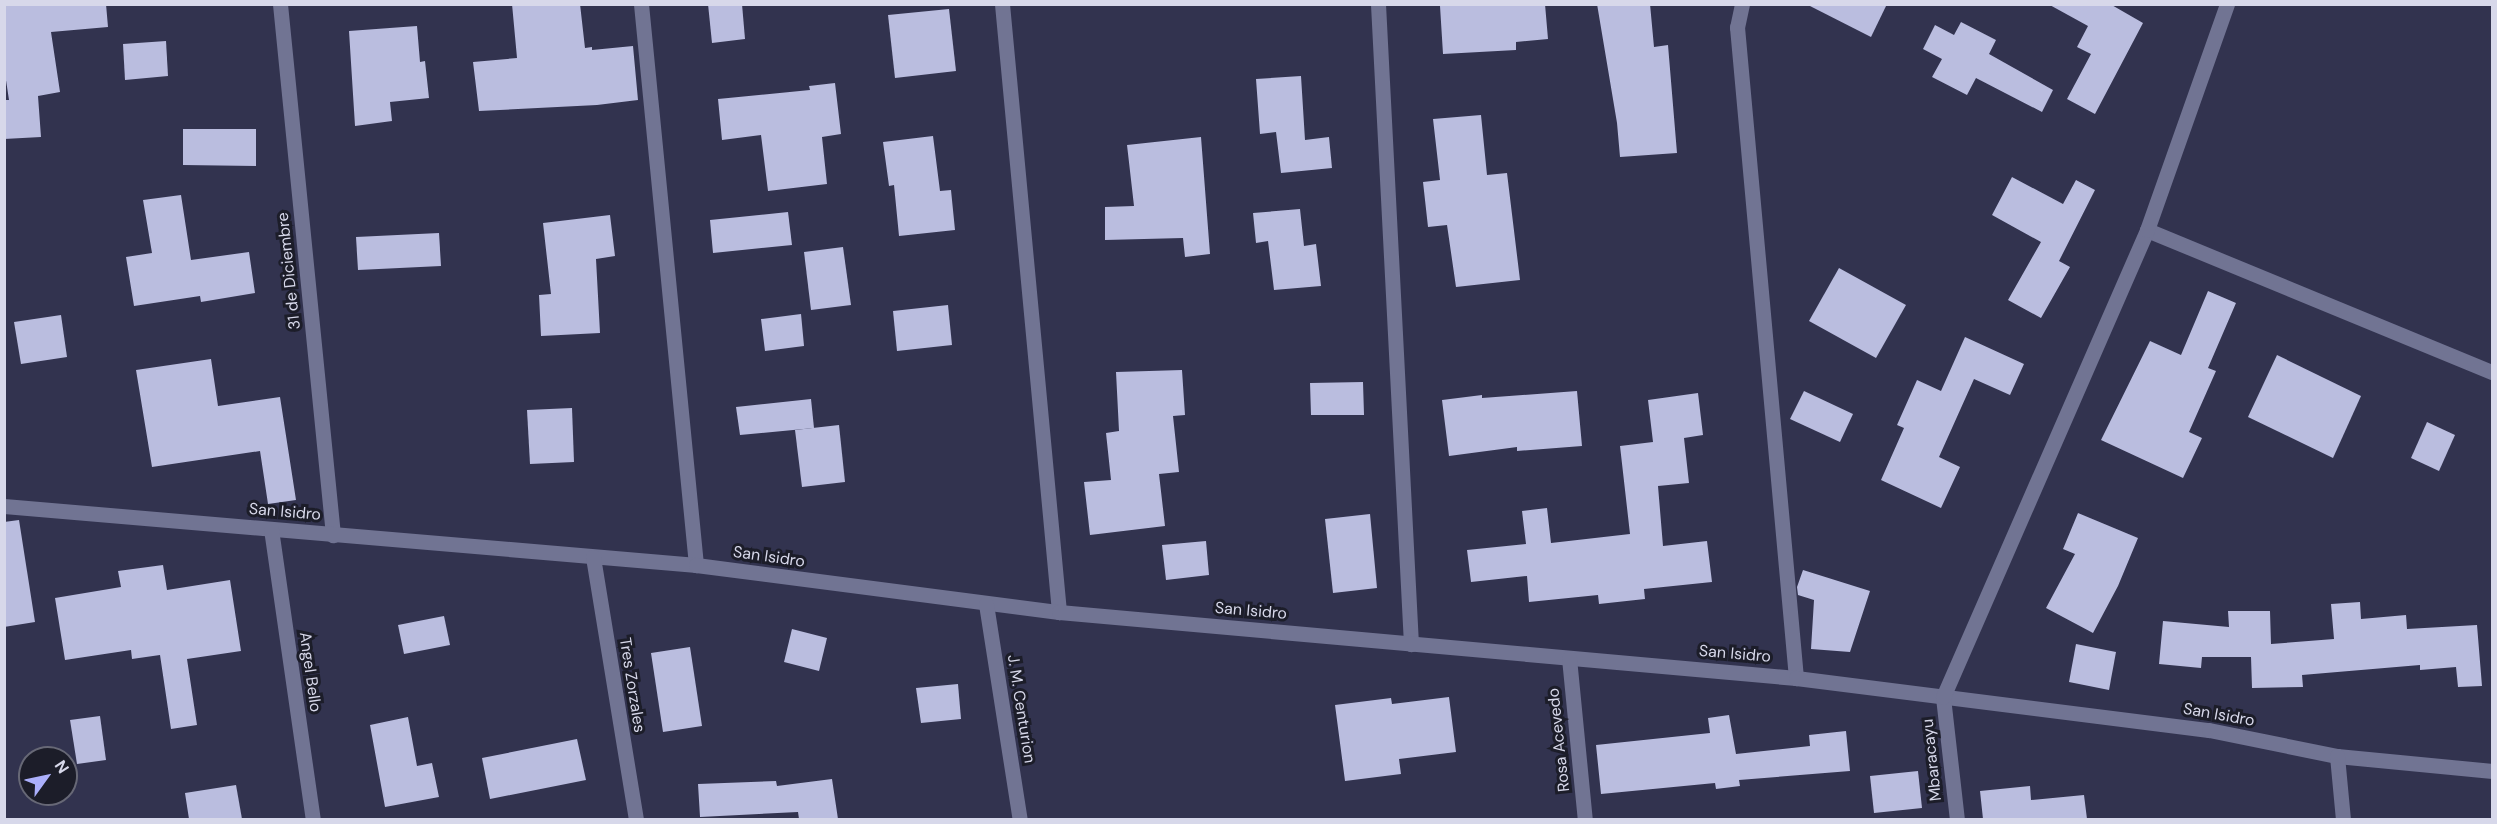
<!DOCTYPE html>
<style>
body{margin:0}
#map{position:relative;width:2497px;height:824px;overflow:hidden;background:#32334f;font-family:"DM Sans",sans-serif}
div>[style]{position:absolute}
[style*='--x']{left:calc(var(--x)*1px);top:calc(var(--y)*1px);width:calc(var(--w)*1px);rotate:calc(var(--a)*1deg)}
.building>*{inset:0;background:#babddf}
.minor>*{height:15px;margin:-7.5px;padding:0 7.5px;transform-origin:7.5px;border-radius:7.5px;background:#717493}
span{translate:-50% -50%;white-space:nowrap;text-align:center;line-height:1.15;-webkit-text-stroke:6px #1c1d29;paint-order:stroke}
.street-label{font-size:16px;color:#d7d8ea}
.frame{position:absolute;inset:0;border:6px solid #d7d8ea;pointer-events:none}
.north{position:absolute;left:18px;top:746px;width:60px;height:60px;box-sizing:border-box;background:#1c1d29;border:2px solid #676876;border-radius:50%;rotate:57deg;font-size:16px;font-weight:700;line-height:24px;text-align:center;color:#d7d8ea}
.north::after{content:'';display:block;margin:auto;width:21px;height:27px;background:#abaffb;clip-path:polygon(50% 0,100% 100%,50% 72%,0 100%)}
</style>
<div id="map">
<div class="building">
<i style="clip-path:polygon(4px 4px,106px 4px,108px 27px,51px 32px,60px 92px,38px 96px,41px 137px,4px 139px,4px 100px,9px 100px,4px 67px)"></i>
<i style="clip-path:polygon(512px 4px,580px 4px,585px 48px,592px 47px,592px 50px,633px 46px,638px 100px,597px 105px,479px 111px,473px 62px,517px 58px)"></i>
<i style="clip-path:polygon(708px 4px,742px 4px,745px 39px,712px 43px)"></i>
<i style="clip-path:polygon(1545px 4px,1548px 39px,1516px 42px,1516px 50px,1443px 54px,1440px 6px)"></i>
<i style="clip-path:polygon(1597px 4px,1650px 4px,1654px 47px,1668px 45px,1677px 153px,1620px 157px,1617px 123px)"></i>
<i style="clip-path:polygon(1806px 4px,1887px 4px,1871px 37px)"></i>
<i style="clip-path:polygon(2048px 4px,2110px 4px,2143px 23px,2095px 114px,2067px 99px,2091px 54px,2077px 47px,2088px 26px)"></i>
<i style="clip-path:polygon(949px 9px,956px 71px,895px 78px,888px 15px)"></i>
<i style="clip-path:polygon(1961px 22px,1996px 40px,1989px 54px,2053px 90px,2042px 112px,1976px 78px,1967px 95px,1932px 77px,1942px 59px,1923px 49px,1935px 25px,1954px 35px)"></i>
<i style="clip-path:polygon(417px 26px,420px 62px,425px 61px,429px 98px,390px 102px,392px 121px,355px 126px,349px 31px)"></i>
<i style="clip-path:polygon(166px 41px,168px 76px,125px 80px,123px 44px)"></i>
<i style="clip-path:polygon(1301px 76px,1305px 140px,1329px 137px,1332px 168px,1281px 173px,1276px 132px,1260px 134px,1256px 79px)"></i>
<i style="clip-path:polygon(835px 83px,841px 134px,822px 137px,827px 184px,768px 191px,761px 135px,722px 140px,718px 99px,810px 90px,809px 86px)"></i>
<i style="clip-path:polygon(1481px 115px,1487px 175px,1507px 173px,1520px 280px,1456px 287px,1447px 225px,1428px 227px,1423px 182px,1440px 180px,1433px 119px)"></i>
<i style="clip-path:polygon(183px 129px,256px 129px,256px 166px,183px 165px)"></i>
<i style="clip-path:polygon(933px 136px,940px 191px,951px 190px,955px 230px,899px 236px,894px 185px,889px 186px,883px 142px)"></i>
<i style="clip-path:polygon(1201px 137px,1210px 254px,1185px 257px,1183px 238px,1105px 240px,1105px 207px,1134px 206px,1127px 145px)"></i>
<i style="clip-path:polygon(2012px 177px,2063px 204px,2076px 180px,2095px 190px,2059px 261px,2070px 267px,2041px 318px,2008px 300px,2041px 242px,1992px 215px)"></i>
<i style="clip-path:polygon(181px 195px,191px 260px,249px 252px,255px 293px,201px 302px,200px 296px,134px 306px,126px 257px,152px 253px,143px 200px)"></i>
<i style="clip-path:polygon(1300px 209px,1304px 246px,1316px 244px,1321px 286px,1274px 290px,1268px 241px,1256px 243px,1253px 213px)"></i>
<i style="clip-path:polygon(788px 212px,792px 245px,713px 253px,710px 220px)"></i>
<i style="clip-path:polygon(610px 215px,615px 256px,596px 259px,600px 333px,541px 336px,539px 295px,551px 294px,543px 223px)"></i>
<i style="clip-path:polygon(439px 233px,441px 266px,358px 270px,356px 237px)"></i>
<i style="clip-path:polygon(843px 247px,851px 305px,811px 310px,804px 252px)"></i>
<i style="clip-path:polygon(1839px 268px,1906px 305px,1876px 358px,1809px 321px)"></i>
<i style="clip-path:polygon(2208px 291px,2236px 303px,2208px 368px,2216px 371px,2189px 432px,2202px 438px,2183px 478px,2101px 440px,2150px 341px,2181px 355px)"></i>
<i style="clip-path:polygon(948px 305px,952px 345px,897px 351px,893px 311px)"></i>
<i style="clip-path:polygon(801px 314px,804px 346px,765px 351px,761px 319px)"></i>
<i style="clip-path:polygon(61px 315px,67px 357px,21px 364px,14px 322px)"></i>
<i style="clip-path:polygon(1965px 337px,2024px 364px,2010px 395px,1974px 379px,1939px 457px,1960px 467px,1941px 508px,1881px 480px,1904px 428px,1897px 425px,1917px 380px,1941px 391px)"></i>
<i style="clip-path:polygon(2277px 355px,2361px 396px,2333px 458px,2248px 417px)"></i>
<i style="clip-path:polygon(211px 359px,218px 406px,280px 397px,296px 500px,268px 504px,260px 451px,152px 467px,136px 370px)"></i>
<i style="clip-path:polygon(1182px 370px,1185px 415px,1173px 416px,1179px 472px,1159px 474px,1165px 526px,1090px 535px,1084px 482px,1111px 480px,1106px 433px,1119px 431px,1116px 372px)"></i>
<i style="clip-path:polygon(1363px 382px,1364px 415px,1311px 415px,1310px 383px)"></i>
<i style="clip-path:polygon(1577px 391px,1582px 446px,1517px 451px,1517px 447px,1449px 456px,1442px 400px,1482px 395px,1482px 398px)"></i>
<i style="clip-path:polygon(1804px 391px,1853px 414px,1840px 442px,1790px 419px)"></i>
<i style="clip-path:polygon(1698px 393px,1703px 435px,1684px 438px,1689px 483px,1658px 486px,1663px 546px,1707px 541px,1712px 582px,1644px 589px,1645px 599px,1599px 604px,1598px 595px,1529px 602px,1527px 576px,1471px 582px,1467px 550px,1526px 544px,1522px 511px,1547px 508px,1551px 543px,1630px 534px,1620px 446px,1653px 442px,1648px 400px)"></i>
<i style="clip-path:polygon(811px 399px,814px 428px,740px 435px,736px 407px)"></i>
<i style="clip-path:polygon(572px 408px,574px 462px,530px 464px,527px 410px)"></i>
<i style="clip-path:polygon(2427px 422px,2455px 435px,2439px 471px,2411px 458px)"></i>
<i style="clip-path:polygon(839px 425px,845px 482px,802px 487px,795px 430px)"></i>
<i style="clip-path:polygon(2078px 513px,2138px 538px,2118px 586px,2093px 633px,2046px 608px,2075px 554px,2063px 549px)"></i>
<i style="clip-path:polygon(1370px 514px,1377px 588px,1333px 593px,1325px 519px)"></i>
<i style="clip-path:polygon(19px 520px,35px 622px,4px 627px,4px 522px)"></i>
<i style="clip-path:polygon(1206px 541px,1209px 575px,1166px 580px,1162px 545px)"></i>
<i style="clip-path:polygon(163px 565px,167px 590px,230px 580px,241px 651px,187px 659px,197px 725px,171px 729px,160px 655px,132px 659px,131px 650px,65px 660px,55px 598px,121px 587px,118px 571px)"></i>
<i style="clip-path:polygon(1803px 570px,1870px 591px,1850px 652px,1811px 649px,1814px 600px,1798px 595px,1797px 587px)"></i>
<i style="clip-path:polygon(2360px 602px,2361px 619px,2406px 615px,2407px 629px,2477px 625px,2482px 686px,2458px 687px,2456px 667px,2420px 670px,2420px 665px,2302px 675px,2303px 687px,2252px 688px,2251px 657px,2202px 657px,2201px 668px,2159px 664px,2163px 621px,2229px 627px,2228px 611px,2270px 611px,2271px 644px,2334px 639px,2331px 604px)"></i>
<i style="clip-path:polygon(444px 616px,450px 645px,404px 654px,398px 625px)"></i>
<i style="clip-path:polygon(792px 629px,827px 638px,819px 671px,784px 662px)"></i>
<i style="clip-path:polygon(2076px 644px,2116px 652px,2109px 690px,2069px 682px)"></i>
<i style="clip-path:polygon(690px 647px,702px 726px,663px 732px,651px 653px)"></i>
<i style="clip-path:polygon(958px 684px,961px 719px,921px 723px,916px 688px)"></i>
<i style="clip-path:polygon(1449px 697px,1456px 752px,1399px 759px,1401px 774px,1345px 781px,1335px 705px,1391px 698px,1392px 704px)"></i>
<i style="clip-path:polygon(1729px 715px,1736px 754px,1810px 746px,1809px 735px,1846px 731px,1850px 771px,1739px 780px,1740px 786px,1716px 789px,1715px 783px,1601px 794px,1596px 745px,1710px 733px,1708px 718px)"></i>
<i style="clip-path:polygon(100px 716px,106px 760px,77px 764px,70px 720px)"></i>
<i style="clip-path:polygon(408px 717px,417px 766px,432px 763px,439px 797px,385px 807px,370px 725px)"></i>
<i style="clip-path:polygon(577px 739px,586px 780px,490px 799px,482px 758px)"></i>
<i style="clip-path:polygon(1918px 771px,1922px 808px,1874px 813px,1870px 776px)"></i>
<i style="clip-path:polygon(832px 779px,838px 819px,799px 819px,798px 812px,700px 817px,698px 784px,776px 781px,777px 786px)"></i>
<i style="clip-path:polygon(236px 785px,242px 819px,189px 819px,185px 793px)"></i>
<i style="clip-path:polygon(2030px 786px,2031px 800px,2084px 795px,2087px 819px,1983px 819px,1980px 791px)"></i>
</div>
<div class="minor">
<i style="--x:280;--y:4;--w:534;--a:84.3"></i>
<i style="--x:641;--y:4;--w:564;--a:84.4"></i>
<i style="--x:1002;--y:4;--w:611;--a:84.64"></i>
<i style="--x:1378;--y:4;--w:641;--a:87.05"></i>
<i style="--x:1742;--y:4;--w:24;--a:102"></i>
<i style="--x:1737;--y:27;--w:654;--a:84.82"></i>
<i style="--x:2147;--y:230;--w:373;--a:22.4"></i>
<i style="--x:4;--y:506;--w:695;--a:4.87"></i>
<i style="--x:696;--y:565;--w:366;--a:7.4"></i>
<i style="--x:1059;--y:612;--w:740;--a:5.12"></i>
<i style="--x:1796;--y:678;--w:416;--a:7.2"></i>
<i style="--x:2209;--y:730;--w:131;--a:11.5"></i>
<i style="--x:2337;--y:756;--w:156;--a:5.5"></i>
<i style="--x:271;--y:529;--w:294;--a:81.8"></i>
<i style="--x:593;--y:557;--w:266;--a:80.7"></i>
<i style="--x:986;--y:604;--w:219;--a:81.1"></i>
<i style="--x:1569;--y:658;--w:163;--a:84.4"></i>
<i style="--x:2337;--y:756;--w:64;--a:84.6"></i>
<i style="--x:1957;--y:820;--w:124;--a:-96.5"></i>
<i style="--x:1943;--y:697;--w:510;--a:-66.4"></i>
<i style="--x:2147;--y:230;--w:240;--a:-70.5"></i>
</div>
<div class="street-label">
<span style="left:289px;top:271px;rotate:-96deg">31 de Diciembre</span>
<span style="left:285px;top:512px;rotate:5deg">San Isidro</span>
<span style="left:769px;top:557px;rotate:8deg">San Isidro</span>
<span style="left:1251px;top:611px;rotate:5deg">San Isidro</span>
<span style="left:1735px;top:654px;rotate:5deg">San Isidro</span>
<span style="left:310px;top:672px;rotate:82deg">Angel Bello</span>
<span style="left:632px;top:685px;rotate:81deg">Tres Zorzales</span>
<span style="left:1021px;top:709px;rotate:81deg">J. M. Centurion</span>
<span style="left:2219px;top:715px;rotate:10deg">San Isidro</span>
<span style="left:1559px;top:740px;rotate:-96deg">Rosa Acevedo</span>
<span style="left:1932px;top:760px;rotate:-96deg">Mbaracayu</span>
</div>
<div class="frame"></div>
<div class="north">N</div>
</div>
